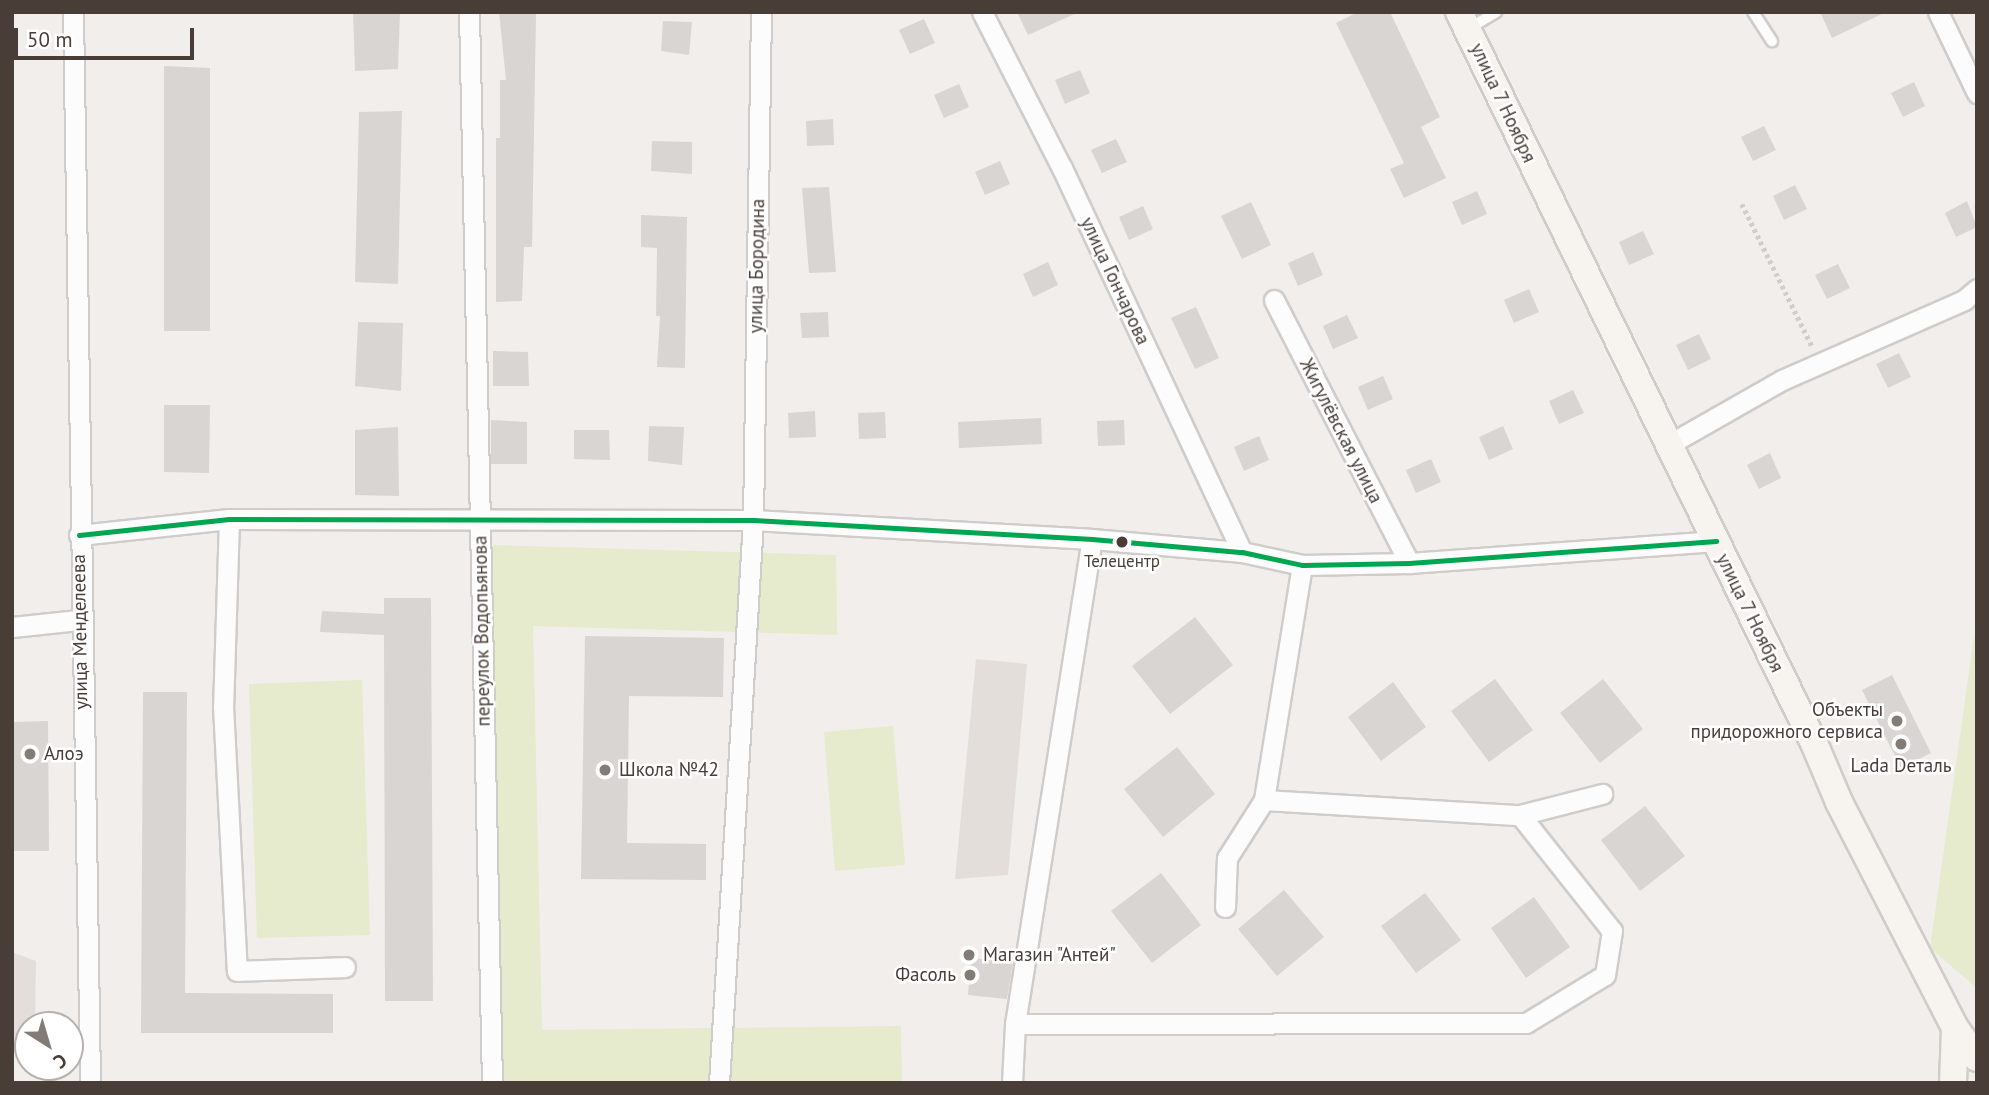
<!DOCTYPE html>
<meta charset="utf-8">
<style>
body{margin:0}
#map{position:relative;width:1989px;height:1095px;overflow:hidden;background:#f1eeec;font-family:"PT Sans",sans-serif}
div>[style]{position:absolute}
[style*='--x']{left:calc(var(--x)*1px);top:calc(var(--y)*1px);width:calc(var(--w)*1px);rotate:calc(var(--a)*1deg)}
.industrial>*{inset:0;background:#e4dedb}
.green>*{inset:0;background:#e5ebcc}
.building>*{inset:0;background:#d9d5d3}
.path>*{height:4.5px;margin-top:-2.25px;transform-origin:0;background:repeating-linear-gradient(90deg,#d1cdcb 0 3.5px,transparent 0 7px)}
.roads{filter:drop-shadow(2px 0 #cfccc9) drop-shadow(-2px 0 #cfccc9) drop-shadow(0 2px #cfccc9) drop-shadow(0 -2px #cfccc9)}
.lane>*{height:10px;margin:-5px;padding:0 5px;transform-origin:5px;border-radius:5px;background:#fdfcfc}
.street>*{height:19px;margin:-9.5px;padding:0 9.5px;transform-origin:9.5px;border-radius:9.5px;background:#fdfcfc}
.secondary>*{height:26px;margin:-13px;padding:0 13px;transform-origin:13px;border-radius:13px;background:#f7f3ef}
.bus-1>*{height:5px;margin:-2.5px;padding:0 2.5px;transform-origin:2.5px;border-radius:2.5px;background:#00a651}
.dots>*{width:19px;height:19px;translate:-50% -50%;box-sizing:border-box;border:4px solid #fff;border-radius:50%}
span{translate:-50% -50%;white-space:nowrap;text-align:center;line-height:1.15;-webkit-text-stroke:5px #fff;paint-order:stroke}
.bus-label{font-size:17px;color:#483d37}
.street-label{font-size:19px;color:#483d37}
.poi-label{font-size:19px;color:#483d37}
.right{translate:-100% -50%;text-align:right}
.left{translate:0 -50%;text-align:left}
.frame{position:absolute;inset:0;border:14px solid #483d37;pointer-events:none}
.north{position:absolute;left:14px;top:1011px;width:70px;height:70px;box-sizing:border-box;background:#fff;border:2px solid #b6b1af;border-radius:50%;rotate:143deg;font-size:19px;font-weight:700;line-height:28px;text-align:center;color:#483d37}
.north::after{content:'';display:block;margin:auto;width:24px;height:32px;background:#837b76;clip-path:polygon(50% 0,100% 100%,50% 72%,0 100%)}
.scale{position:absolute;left:14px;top:28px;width:180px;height:32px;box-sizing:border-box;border:4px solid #483d37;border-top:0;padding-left:9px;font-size:21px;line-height:24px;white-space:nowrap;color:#483d37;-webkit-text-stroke:5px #fff;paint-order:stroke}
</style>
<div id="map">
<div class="industrial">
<i style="clip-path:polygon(976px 659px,1027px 664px,1008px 875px,955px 879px)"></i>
<i style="clip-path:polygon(12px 952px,36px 961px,35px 1025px,28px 1025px,28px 1052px,12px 1053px)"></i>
</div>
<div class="green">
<i style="clip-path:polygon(493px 545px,836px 555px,837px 635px,533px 626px,542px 1030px,901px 1026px,902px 1083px,500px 1083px)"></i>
<i style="clip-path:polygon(1977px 616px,1977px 988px,1930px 948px)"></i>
<i style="clip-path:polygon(362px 680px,370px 935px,257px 938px,249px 684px)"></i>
<i style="clip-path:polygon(893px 726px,905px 865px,835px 871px,824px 732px)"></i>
</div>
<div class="building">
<i style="clip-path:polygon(353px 12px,400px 12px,398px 69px,355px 71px)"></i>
<i style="clip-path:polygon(499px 12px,536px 14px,532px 247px,524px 247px,522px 301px,496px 302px,496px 138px,500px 138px,500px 80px,506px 80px)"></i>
<i style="clip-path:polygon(1017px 12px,1079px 12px,1028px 35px)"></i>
<i style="clip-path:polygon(1358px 12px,1390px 12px,1440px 117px,1421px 127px,1446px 178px,1404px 198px,1390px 169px,1404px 163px,1336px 23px)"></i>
<i style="clip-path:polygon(1820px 12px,1886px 12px,1832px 38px)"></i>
<i style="clip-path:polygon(924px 19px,935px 43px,910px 54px,899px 30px)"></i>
<i style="clip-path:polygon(663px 21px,692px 22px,689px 55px,661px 51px)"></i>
<i style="clip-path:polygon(164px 66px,210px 68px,210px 331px,164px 331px)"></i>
<i style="clip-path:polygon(1080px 70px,1090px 93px,1065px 104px,1055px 80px)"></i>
<i style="clip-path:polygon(1914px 82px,1925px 106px,1903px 117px,1891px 93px)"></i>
<i style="clip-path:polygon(959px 84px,969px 107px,944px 118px,934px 95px)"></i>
<i style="clip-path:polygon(402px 111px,398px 284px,355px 282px,359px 112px)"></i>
<i style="clip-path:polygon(833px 119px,834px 145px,807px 146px,806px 121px)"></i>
<i style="clip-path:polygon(1764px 126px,1776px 150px,1753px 161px,1741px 137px)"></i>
<i style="clip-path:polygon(1116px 139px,1127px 162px,1102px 173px,1091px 150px)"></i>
<i style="clip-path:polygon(652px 141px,692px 142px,692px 174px,651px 171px)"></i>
<i style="clip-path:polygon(1000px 161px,1010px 184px,985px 195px,975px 172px)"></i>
<i style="clip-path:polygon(1795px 185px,1807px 209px,1784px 220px,1773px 196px)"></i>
<i style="clip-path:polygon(829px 187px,836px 272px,809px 273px,802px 188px)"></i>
<i style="clip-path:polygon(1477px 191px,1487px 214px,1462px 225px,1452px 202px)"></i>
<i style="clip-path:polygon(1967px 201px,1977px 227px,1956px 237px,1945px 213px)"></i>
<i style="clip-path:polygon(1251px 202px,1271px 245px,1242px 259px,1221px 216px)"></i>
<i style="clip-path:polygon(1143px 206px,1153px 229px,1129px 240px,1119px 217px)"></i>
<i style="clip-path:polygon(641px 215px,687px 217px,685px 368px,657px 367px,660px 316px,656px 316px,657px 248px,641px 247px)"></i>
<i style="clip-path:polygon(1643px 231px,1654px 254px,1629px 265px,1619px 242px)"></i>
<i style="clip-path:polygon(1313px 252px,1323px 275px,1298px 286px,1288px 263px)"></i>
<i style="clip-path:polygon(1048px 262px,1058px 285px,1033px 297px,1023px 274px)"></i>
<i style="clip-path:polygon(1838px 264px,1850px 288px,1827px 299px,1815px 275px)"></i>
<i style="clip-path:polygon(1529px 289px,1539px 312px,1514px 323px,1504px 300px)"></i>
<i style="clip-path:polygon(1196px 307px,1219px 358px,1195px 369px,1171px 318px)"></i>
<i style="clip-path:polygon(828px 312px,829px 337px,802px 338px,800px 313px)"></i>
<i style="clip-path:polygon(1347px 315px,1358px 338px,1333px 349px,1323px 326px)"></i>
<i style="clip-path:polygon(358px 322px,403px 323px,401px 391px,355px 386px)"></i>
<i style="clip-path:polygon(1699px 334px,1711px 359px,1688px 370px,1676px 345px)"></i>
<i style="clip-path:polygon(493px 351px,528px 352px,529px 386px,493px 386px)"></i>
<i style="clip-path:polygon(1899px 353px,1911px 377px,1888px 388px,1876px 364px)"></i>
<i style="clip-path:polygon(1383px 376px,1393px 399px,1368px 410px,1358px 387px)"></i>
<i style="clip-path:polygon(1573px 390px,1584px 413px,1559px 424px,1549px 401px)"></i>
<i style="clip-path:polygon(164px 405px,210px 405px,209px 473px,164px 472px)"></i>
<i style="clip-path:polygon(815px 411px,816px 437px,789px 438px,788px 413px)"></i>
<i style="clip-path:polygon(885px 412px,886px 438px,859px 439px,858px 413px)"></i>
<i style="clip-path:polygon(1041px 418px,1042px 444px,959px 448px,958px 422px)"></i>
<i style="clip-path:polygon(491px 420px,527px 422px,527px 464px,491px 464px)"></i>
<i style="clip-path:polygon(1124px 420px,1125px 445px,1098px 446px,1097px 421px)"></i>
<i style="clip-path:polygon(649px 426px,684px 427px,682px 465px,648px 461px)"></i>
<i style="clip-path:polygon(1503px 426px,1513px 449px,1489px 460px,1479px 437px)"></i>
<i style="clip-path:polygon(398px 427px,399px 496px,355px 495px,355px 430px)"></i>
<i style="clip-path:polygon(574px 430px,609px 430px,610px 460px,574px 459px)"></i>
<i style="clip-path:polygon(1259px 436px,1269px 460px,1244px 471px,1234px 447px)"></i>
<i style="clip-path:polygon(1770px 453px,1781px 478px,1759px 489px,1747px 465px)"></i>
<i style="clip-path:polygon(1431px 459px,1441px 482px,1416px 493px,1406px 470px)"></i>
<i style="clip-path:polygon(384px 598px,431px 598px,433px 1001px,385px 1001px,384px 635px,320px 632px,322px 611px,384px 614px)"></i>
<i style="clip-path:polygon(1195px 617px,1233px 665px,1170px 714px,1132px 666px)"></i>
<i style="clip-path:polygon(585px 636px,724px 638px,723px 697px,629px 696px,627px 843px,706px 844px,706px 880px,581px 879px)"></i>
<i style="clip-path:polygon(1892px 675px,1931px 753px,1901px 768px,1862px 690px)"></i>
<i style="clip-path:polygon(1495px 679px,1533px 730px,1489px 762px,1451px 711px)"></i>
<i style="clip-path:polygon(1603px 679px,1643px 729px,1600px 763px,1560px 713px)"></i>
<i style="clip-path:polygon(1393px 682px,1426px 727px,1381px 761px,1348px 717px)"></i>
<i style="clip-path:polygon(143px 692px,187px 692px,185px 993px,333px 994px,333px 1033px,141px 1033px)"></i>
<i style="clip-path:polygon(48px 721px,49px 851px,12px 851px,14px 722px)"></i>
<i style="clip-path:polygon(1177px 747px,1215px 794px,1163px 837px,1124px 789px)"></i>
<i style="clip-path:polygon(1645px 806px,1685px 856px,1640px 891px,1601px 840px)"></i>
<i style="clip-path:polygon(1161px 873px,1201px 925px,1152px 963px,1111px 911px)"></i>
<i style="clip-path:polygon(1284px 890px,1324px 937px,1277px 976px,1238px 929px)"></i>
<i style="clip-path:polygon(1425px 893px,1461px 940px,1416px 973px,1381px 926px)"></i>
<i style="clip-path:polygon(1534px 897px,1570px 947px,1526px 978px,1491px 928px)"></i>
<i style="clip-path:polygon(971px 958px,1013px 962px,1007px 999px,968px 995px)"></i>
</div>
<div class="path">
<i style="--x:1742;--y:204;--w:158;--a:63.8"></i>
</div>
<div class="roads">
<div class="lane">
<i style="--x:1753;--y:12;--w:35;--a:57"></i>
<i style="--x:1468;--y:29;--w:33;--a:-31"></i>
</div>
<div class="street">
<i style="--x:73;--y:12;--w:1071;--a:89.09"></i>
<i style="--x:469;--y:12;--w:1071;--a:88.77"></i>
<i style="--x:982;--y:12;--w:175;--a:62.9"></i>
<i style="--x:1062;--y:168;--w:424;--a:64.9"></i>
<i style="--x:1938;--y:12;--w:90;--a:64.3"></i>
<i style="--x:1274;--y:300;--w:296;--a:62.8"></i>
<i style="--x:1666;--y:446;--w:133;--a:-29.6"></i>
<i style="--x:1782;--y:380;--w:199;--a:-23.7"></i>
<i style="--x:1964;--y:300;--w:17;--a:-40"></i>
<i style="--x:229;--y:519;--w:187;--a:91.8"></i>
<i style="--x:223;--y:706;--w:265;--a:87"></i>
<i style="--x:237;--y:971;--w:108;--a:-2.1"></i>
<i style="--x:79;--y:535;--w:151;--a:-6.1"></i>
<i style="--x:229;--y:519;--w:524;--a:0.11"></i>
<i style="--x:753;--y:520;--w:340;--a:3.2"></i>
<i style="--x:1092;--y:539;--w:151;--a:5"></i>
<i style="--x:1242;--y:552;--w:61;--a:12.2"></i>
<i style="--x:1302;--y:565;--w:107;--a:-1.1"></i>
<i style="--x:1409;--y:563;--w:308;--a:-4.1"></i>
<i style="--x:1302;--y:565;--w:238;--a:99.2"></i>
<i style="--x:1264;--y:800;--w:256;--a:3.4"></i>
<i style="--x:1520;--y:815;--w:85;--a:-14.4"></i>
<i style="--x:12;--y:627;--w:67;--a:-6"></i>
<i style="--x:1225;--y:907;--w:49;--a:-87.7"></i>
<i style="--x:1227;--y:858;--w:69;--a:-57.5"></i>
<i style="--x:1015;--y:1024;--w:511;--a:-0.11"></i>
<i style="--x:1526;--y:1023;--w:92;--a:-31.3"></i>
<i style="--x:1605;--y:975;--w:45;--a:-81"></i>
<i style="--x:1612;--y:931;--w:148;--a:-128.4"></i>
<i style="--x:719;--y:1083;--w:564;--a:-86.54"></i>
<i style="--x:753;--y:520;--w:508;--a:-89.1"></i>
<i style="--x:1012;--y:1083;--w:59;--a:-87.1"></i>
<i style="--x:1015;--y:1024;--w:491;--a:-81"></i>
</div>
<div class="secondary">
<i style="--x:1459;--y:12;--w:813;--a:64.1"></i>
<i style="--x:1814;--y:743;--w:64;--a:67"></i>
<i style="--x:1839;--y:802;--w:254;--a:62.8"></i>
<i style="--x:1955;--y:1028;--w:37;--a:54"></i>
<i style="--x:1953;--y:1083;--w:55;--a:-87.9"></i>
</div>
</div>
<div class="bus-1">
<i style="--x:79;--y:535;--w:151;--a:-6.1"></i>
<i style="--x:229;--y:519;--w:524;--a:0.11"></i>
<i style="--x:753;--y:520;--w:340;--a:3.2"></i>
<i style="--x:1092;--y:539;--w:151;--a:5"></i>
<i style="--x:1242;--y:552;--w:61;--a:12.2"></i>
<i style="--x:1302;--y:565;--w:107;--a:-1.1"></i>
<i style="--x:1409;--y:563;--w:308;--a:-4.1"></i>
</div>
<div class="dots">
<i style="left:1122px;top:542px;background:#483d37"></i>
<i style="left:1897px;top:721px;background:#837b76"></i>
<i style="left:1901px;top:744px;background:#837b76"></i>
<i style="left:30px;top:754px;background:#837b76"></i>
<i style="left:605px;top:770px;background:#837b76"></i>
<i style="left:969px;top:955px;background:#837b76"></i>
<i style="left:970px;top:975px;background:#837b76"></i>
</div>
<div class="bus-label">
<span style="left:1122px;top:562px">Телецентр</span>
</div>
<div class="street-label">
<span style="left:1503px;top:103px;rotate:65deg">улица 7 Ноября</span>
<span style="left:757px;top:266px;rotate:-89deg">улица Бородина</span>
<span style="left:1115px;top:281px;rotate:65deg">улица Гончарова</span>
<span style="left:1341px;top:431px;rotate:63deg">Жигулёвская улица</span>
<span style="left:1750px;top:613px;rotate:64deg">улица 7 Ноября</span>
<span style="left:482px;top:631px;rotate:-91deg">переулок Водопьянова</span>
<span style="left:80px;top:632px;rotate:-91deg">улица Менделеева</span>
</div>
<div class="poi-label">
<span class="right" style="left:1883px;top:721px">Объекты<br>придорожного сервиса</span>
<span class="left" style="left:44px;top:754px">Алоэ</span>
<span style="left:1901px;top:766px">Lada Dеталь</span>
<span class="left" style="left:619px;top:770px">Школа №42</span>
<span class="left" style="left:983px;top:955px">Магазин "Антей"</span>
<span class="right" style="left:956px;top:975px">Фасоль</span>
</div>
<div class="frame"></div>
<div class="north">С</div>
<div class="scale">50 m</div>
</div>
